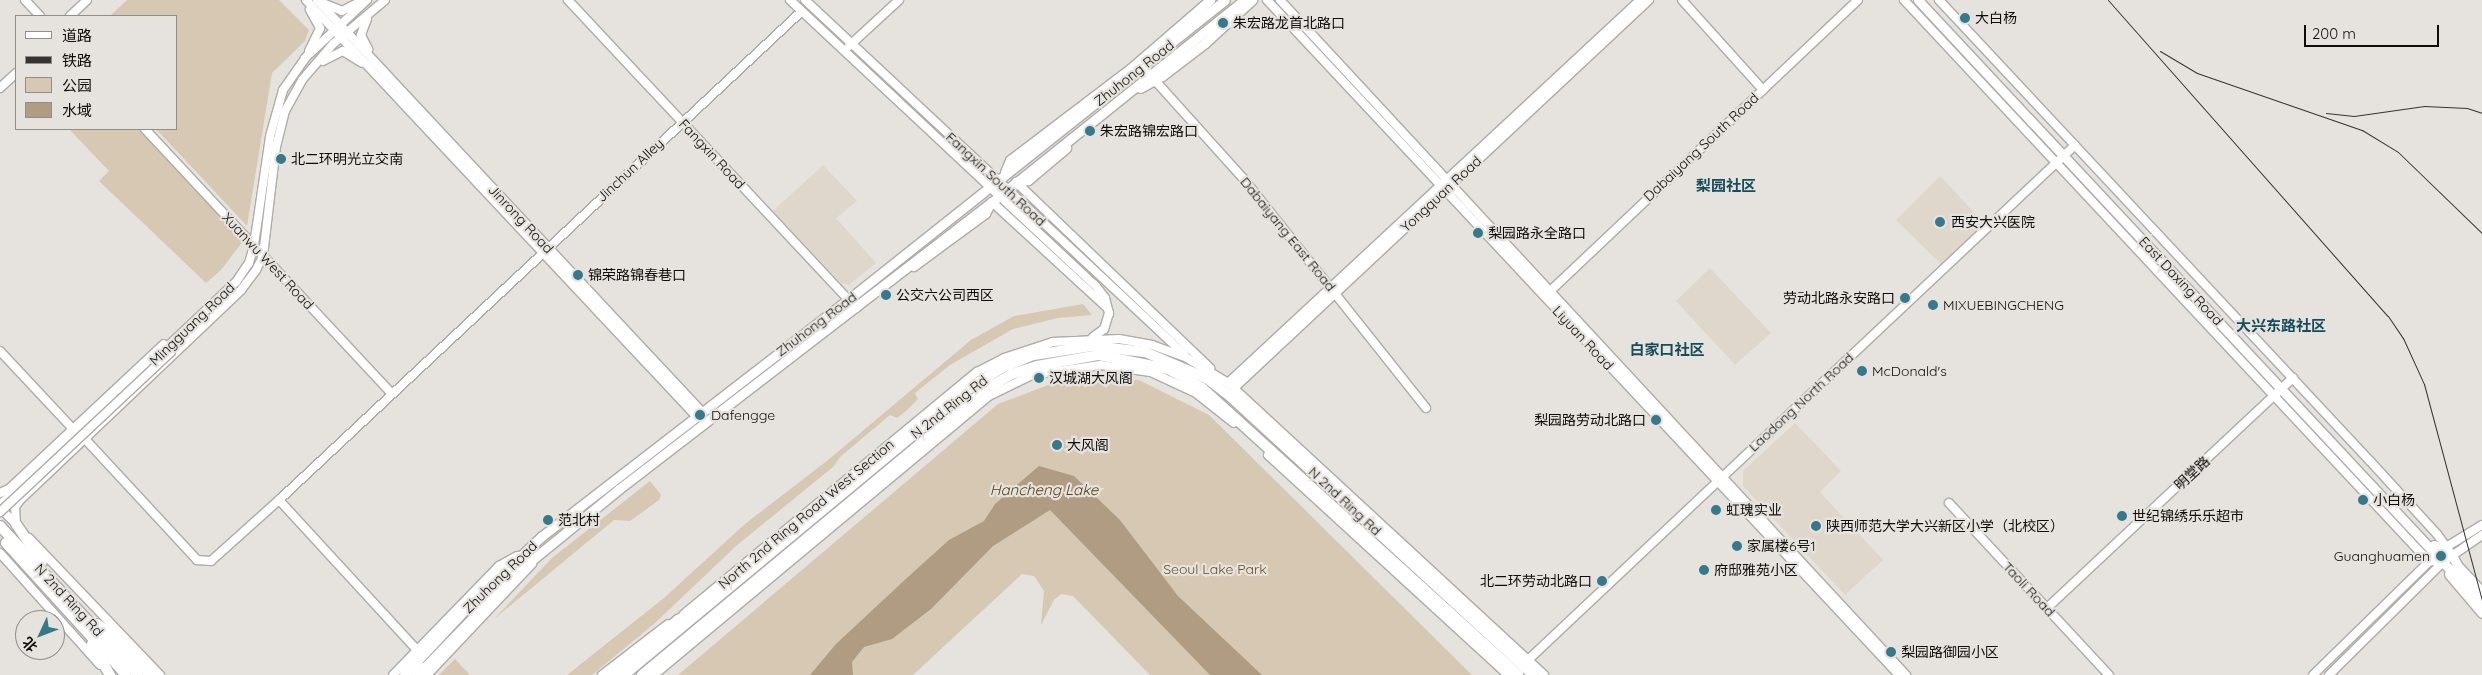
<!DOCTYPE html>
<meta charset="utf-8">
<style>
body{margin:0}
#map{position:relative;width:2482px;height:675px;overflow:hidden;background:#e6e3de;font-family:Quicksand,"Noto Sans SC",sans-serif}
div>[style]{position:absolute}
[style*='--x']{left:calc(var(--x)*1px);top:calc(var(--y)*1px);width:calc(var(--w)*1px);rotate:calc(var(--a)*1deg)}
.built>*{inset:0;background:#dfd7cc}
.green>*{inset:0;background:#d6c8b3}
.water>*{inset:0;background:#af9c82}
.roads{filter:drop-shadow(1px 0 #afaca8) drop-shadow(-1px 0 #afaca8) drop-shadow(0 1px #afaca8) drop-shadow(0 -1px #afaca8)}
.secondary>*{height:8px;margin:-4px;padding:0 4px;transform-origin:4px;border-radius:4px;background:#fff}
.primary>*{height:9px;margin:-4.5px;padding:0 4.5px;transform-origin:4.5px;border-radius:4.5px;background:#fff}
.highway>*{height:10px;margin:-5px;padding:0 5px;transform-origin:5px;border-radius:5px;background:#fff}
.rail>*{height:1px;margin:-0.5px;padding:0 0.5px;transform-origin:0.5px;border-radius:0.5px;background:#363432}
.bridges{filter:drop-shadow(1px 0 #afaca8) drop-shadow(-1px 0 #afaca8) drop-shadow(0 1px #afaca8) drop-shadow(0 -1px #afaca8)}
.secondary-bridge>*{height:8px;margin:-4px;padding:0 4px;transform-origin:4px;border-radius:4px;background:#fff}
.dots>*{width:14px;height:14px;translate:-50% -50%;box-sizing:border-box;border:2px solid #e6e3de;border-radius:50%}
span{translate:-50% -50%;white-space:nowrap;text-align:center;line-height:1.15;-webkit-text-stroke:4.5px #e6e3de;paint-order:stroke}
.poi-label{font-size:14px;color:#0e0d0b}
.left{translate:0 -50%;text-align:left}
.right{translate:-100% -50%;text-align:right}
.street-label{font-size:14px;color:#0e0d0b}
.park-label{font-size:14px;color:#6b4f21}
.neighbourhood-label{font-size:15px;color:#174d5b;font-weight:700}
.water-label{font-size:15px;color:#5c4011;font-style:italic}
.legend{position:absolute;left:15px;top:15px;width:162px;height:115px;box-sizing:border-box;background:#e6e3de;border:1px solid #908d8a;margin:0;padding:6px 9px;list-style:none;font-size:15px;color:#0e0d0b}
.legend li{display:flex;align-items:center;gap:10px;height:25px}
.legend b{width:25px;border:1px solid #908d8a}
.north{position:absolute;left:15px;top:610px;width:50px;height:50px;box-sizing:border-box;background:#e6e3de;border:1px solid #908d8a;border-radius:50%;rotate:227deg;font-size:14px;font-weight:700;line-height:20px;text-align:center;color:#0e0d0b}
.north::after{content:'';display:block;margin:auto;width:18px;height:22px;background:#37788b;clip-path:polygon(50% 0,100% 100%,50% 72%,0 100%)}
.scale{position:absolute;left:2304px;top:25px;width:135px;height:22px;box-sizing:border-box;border:2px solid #0e0d0b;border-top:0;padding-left:6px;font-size:15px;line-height:18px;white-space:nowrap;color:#0e0d0b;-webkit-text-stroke:4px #e6e3de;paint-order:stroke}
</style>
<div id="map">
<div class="built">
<i style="clip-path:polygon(823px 165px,857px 201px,836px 218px,876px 263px,849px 285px,841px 283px,773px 211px)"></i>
<i style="clip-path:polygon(1940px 176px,1985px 224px,1942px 265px,1896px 220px)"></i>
<i style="clip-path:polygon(1710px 268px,1771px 333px,1735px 365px,1676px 301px)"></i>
<i style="clip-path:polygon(1795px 423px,1841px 471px,1820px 492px,1883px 560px,1845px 595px,1743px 486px,1743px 471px)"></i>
</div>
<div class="green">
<i style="clip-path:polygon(127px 0,279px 0,309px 30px,305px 41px,272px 73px,247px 226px,156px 129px,176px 129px,176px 16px,110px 16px)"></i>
<i style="clip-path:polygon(69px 129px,139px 129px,243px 241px,221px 270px,206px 283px,99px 181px,109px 171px)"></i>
<i style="clip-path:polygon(1083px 304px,1092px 315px,1058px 318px,1013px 329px,950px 365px,915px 393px,918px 399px,907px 410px,897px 418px,890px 415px,840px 457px,833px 467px,736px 546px,655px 623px,592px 675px,567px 675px,664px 598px,745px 524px,828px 460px,971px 340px,1014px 316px)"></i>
<i style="clip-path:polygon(1139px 380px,1209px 415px,1472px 675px,1150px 675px,1073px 596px,1061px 594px,1054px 600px,1041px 625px,1044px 591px,1034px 576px,1022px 574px,913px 675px,678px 675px,998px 404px,1056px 382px)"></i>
<i style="clip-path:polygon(650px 481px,661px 495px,659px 500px,630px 521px,614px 520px,494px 619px,552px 558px)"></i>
<i style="clip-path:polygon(455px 659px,470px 675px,439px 675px)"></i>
</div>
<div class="water">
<i style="clip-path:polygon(1039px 466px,1074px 476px,1120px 520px,1178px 596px,1262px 675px,1210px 675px,1050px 510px,993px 546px,931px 609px,892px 639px,864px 647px,852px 662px,853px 675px,810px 675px,836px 644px,909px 576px,949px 540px,984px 521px,995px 504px)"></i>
</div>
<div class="roads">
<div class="secondary">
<i style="--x:25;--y:0;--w:22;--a:47"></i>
<i style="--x:306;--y:0;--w:570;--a:46.85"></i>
<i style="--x:317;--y:0;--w:564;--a:46.94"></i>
<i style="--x:568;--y:0;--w:422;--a:46.9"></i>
<i style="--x:790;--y:0;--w:417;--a:43.1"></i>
<i style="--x:1095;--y:285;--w:16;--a:52"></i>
<i style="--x:1105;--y:298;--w:16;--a:75"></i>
<i style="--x:1109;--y:313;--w:17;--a:107"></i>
<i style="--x:1104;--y:329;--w:14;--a:144"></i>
<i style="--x:805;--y:0;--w:519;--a:43.05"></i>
<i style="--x:1267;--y:0;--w:925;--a:46.88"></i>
<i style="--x:1280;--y:0;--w:921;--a:47.16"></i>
<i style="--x:1682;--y:0;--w:121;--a:48"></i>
<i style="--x:1904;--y:0;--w:754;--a:46.93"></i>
<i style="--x:2419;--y:551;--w:15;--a:42"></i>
<i style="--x:2430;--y:561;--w:13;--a:4"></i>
<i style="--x:1939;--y:0;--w:631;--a:46.93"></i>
<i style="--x:2370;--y:461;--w:99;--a:47.5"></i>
<i style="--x:2437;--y:534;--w:26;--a:54"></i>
<i style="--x:325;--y:4;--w:18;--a:22"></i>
<i style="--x:342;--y:11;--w:20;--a:-27"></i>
<i style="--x:70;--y:16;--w:23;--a:-43"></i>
<i style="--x:367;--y:19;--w:17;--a:111"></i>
<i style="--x:361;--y:35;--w:16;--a:63"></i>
<i style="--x:849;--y:46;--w:68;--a:-42.6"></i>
<i style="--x:309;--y:51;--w:25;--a:-64"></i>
<i style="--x:320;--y:28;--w:21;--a:-119"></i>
<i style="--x:323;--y:61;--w:22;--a:-27"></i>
<i style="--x:343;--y:51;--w:22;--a:32"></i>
<i style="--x:1142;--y:66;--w:151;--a:48"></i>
<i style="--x:1243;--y:178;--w:294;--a:51.5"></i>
<i style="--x:0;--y:88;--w:22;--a:-43"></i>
<i style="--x:145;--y:129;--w:362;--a:47"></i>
<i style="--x:1016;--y:182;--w:269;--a:43.8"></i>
<i style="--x:914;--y:267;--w:89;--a:-36.4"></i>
<i style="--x:986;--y:214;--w:13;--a:-63"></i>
<i style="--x:992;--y:202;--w:155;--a:42.6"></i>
<i style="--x:1546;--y:295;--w:429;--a:-43.4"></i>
<i style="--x:0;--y:351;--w:107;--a:46.9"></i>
<i style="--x:1228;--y:383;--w:563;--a:-42.91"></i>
<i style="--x:1234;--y:388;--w:568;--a:-43.07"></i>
<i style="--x:85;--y:439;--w:165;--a:47.2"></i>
<i style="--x:197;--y:560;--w:14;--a:4"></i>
<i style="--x:211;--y:561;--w:91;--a:-41.9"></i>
<i style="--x:1268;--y:455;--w:326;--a:42.5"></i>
<i style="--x:0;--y:493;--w:10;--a:-24"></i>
<i style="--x:9;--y:489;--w:212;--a:-43.1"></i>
<i style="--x:1949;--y:503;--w:235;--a:47.1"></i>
<i style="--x:0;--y:505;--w:325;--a:-43.4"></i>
<i style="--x:236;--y:282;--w:23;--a:-56"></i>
<i style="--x:249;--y:263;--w:19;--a:-74"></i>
<i style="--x:254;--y:245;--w:110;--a:-81.6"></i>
<i style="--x:270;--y:136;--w:48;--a:-74.2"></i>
<i style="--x:283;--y:90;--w:39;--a:-55"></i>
<i style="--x:305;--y:58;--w:85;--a:-43.1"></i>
<i style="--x:0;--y:508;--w:23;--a:45"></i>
<i style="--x:16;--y:524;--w:17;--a:-93"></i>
<i style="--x:15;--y:507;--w:9;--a:-54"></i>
<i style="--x:20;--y:500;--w:305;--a:-43.5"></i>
<i style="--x:241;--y:290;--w:25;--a:-53"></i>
<i style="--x:256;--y:270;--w:16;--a:-63"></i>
<i style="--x:263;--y:256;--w:110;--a:-83.2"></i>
<i style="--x:276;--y:147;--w:37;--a:-76"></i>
<i style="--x:285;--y:111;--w:35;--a:-61"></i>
<i style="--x:302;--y:80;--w:48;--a:-49.3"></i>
<i style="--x:333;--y:44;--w:68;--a:-40.2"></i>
<i style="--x:29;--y:538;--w:190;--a:46.3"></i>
<i style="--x:2443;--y:549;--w:46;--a:-31.6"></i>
<i style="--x:0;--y:553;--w:150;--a:48.2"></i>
<i style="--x:2047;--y:608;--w:337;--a:-43.1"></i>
<i style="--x:684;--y:614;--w:380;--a:-39.6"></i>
<i style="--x:977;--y:372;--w:30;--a:-27"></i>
<i style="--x:1004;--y:358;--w:52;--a:-18.1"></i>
<i style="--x:1053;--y:342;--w:66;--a:-2.6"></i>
<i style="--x:1119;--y:339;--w:34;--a:10"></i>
<i style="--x:1152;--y:345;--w:37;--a:20"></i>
<i style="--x:1187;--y:358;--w:48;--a:31.4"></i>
<i style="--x:1228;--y:383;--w:430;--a:42.7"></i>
<i style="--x:417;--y:650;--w:204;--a:-132.6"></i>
<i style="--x:279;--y:500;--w:716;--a:-43.08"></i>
<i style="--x:1528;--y:660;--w:751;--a:-43.27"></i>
<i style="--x:393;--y:675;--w:152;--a:-45.8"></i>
<i style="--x:499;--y:566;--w:21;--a:-29"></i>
<i style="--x:427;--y:675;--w:153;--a:-46.6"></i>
<i style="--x:602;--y:675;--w:83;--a:-37.7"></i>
<i style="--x:654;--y:675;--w:436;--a:-39.8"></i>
<i style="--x:989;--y:396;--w:48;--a:-26"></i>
<i style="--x:1032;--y:375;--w:69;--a:-8.4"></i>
<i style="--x:1100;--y:365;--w:51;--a:7.8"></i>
<i style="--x:1151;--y:372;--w:50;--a:25"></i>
<i style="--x:1196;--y:393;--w:48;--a:38.3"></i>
<i style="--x:2313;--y:675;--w:168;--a:-44.3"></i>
<i style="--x:2329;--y:675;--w:161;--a:-44.7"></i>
<i style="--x:2443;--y:562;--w:47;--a:-34.7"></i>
</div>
<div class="primary">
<i style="--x:1918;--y:0;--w:826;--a:46.96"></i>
<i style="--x:1140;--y:88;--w:25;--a:-29"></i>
<i style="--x:1162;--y:76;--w:54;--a:-37.5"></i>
<i style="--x:1205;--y:43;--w:64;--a:-42.5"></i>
<i style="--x:1005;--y:172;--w:13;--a:-67"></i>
<i style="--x:1010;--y:160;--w:151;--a:-37.2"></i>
<i style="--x:1130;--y:69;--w:106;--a:-40.8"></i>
<i style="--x:1016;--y:182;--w:12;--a:-9"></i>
<i style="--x:1028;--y:180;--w:50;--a:-40.1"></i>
<i style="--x:2434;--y:545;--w:8;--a:45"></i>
<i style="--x:2440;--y:551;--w:13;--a:18"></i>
<i style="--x:2452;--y:555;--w:11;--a:63"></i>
<i style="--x:2457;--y:565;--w:37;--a:47"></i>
<i style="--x:2449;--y:574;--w:51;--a:49.8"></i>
<i style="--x:418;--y:660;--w:86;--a:-46.9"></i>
<i style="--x:477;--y:597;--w:89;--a:-43.2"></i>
<i style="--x:542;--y:536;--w:388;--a:-37.7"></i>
<i style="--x:849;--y:299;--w:480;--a:-38.5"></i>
<i style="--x:424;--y:668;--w:132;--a:-45.9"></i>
<i style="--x:516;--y:573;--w:133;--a:-39.2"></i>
<i style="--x:619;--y:489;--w:471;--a:-37.6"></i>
<i style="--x:992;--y:202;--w:323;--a:-38.7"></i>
</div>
<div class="highway">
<i style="--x:16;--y:524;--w:46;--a:55.6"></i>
<i style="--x:0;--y:526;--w:203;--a:47.2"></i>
<i style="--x:6;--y:543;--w:178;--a:47.7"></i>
<i style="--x:97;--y:624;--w:21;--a:35"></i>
<i style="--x:114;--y:636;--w:53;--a:47.3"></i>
<i style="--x:92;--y:644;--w:36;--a:60"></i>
<i style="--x:405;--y:675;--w:20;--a:-49"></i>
<i style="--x:417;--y:675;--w:10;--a:-45"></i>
<i style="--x:613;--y:675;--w:85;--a:-40.2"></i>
<i style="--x:678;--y:620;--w:13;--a:-27"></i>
<i style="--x:624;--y:675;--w:447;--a:-39.7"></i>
<i style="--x:968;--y:389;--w:39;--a:-32"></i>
<i style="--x:1001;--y:368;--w:35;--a:-22"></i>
<i style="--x:1034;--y:355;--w:60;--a:-8.7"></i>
<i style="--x:1093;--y:346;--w:52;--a:6.6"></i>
<i style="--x:1145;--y:352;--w:69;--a:23.2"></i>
<i style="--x:1208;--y:379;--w:29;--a:38"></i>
<i style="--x:1231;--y:397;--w:410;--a:42.6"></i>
<i style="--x:642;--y:675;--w:447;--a:-39.7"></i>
<i style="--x:986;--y:389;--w:30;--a:-30"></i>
<i style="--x:1012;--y:374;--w:26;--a:-18"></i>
<i style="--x:1037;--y:366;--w:63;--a:-10.1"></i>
<i style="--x:1099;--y:355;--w:70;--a:11.5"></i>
<i style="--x:1168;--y:369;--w:39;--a:29"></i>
<i style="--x:1202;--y:388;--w:427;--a:42.2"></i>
</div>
</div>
<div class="rail">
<i style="--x:2108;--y:0;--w:422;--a:48.5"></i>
<i style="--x:2388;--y:316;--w:27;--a:56"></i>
<i style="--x:2403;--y:338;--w:51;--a:65.5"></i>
<i style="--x:2424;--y:384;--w:225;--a:75"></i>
<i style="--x:2160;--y:51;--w:43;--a:30.7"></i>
<i style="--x:2197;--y:73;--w:175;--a:19.1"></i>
<i style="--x:2362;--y:130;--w:42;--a:31.4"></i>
<i style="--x:2398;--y:152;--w:117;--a:44"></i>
<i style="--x:2326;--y:113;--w:28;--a:6"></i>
<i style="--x:2354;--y:116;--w:71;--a:-8.1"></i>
<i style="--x:2424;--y:106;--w:43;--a:2.7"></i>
<i style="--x:2467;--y:108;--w:16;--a:18"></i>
</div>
<div class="bridges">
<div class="secondary-bridge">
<i style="--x:0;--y:512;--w:234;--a:-43.1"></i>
</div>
</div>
<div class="dots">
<i style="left:1965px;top:18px;background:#37788b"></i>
<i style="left:1223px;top:23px;background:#37788b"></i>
<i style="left:1090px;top:131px;background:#37788b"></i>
<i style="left:281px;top:159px;background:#37788b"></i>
<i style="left:1940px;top:222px;background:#37788b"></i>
<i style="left:1478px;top:233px;background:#37788b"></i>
<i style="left:578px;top:275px;background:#37788b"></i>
<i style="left:886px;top:295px;background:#37788b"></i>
<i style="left:1905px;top:298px;background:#37788b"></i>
<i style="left:1933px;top:305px;background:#37788b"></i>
<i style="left:1862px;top:371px;background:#37788b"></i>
<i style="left:1039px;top:378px;background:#37788b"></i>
<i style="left:700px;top:415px;background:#37788b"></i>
<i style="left:1656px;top:420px;background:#37788b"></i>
<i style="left:1057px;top:445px;background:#37788b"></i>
<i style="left:2363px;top:500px;background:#37788b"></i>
<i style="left:1716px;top:510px;background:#37788b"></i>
<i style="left:2122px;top:516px;background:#37788b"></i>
<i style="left:548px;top:520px;background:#37788b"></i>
<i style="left:1816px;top:526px;background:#37788b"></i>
<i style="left:1737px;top:546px;background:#37788b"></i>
<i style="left:2441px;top:556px;background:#37788b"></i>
<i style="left:1704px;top:570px;background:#37788b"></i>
<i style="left:1602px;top:581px;background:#37788b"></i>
<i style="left:1891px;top:652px;background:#37788b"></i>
</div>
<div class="poi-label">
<span class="left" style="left:1975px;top:18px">大白杨</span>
<span class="left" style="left:1233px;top:23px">朱宏路龙首北路口</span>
<span class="left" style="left:1100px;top:131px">朱宏路锦宏路口</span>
<span class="left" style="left:291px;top:159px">北二环明光立交南</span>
<span class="left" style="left:1951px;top:222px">西安大兴医院</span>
<span class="left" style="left:1488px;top:233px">梨园路永全路口</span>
<span class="left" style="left:588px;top:275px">锦荣路锦春巷口</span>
<span class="left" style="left:896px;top:295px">公交六公司西区</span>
<span class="right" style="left:1895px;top:298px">劳动北路永安路口</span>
<span class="left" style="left:1943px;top:305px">MIXUEBINGCHENG</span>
<span class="left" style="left:1872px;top:371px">McDonald's</span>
<span class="left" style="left:1049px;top:378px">汉城湖大风阁</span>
<span class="left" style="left:711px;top:415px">Dafengge</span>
<span class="right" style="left:1646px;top:420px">梨园路劳动北路口</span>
<span class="left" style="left:1067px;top:445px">大风阁</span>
<span class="left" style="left:2373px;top:500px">小白杨</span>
<span class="left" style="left:1726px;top:510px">虹瑰实业</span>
<span class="left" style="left:2132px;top:516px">世纪锦绣乐乐超市</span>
<span class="left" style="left:558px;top:520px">范北村</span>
<span class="left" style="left:1826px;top:526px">陕西师范大学大兴新区小学（北校区）</span>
<span class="left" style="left:1747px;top:546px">家属楼6号1</span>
<span class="right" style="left:2430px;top:556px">Guanghuamen</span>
<span class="left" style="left:1714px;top:570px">府邸雅苑小区</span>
<span class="right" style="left:1592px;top:581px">北二环劳动北路口</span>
<span class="left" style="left:1901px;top:652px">梨园路御园小区</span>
</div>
<div class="street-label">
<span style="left:1134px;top:73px;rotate:-38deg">Zhuhong Road</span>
<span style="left:1701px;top:147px;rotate:-43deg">Dabaiyang South Road</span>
<span style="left:712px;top:154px;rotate:47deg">Fangxin Road</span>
<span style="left:630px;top:170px;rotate:-43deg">Jinchun Alley</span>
<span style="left:996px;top:179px;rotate:43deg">Fangxin South Road</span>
<span style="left:1441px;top:194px;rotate:-43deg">Yongquan Road</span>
<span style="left:521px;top:219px;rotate:47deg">Jinrong Road</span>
<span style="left:1288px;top:234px;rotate:51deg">Dabaiyang East Road</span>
<span style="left:268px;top:261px;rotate:47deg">Xuanwu West Road</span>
<span style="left:2181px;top:281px;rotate:47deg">East Daxing Road</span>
<span style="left:192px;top:324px;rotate:-44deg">Mingguang Road</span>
<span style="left:816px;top:324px;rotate:-37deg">Zhuhong Road</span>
<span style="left:1583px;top:338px;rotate:47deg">Liyuan Road</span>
<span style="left:1801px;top:402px;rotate:-43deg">Laodong North Road</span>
<span style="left:949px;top:407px;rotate:-38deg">N 2nd Ring Rd</span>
<span style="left:2192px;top:473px;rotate:-43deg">明堂路</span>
<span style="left:1345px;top:501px;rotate:43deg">N 2nd Ring Rd</span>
<span style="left:806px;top:514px;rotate:-40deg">North 2nd Ring Road West Section</span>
<span style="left:500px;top:577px;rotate:-44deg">Zhuhong Road</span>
<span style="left:2029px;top:589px;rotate:47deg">Taoli Road</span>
<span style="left:69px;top:600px;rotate:47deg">N 2nd Ring Rd</span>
</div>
<div class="park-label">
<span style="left:1215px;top:569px">Seoul Lake Park</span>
</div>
<div class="neighbourhood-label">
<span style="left:1726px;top:186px">梨园社区</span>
<span style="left:2281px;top:326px">大兴东路社区</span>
<span style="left:1667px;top:350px">白家口社区</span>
</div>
<div class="water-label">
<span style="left:1044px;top:490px">Hancheng Lake</span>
</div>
<ul class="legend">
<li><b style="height:6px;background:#fff"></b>道路</li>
<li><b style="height:6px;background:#363432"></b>铁路</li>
<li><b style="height:14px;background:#d6c8b3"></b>公园</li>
<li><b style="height:14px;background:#af9c82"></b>水域</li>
</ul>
<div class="north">北</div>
<div class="scale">200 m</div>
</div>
